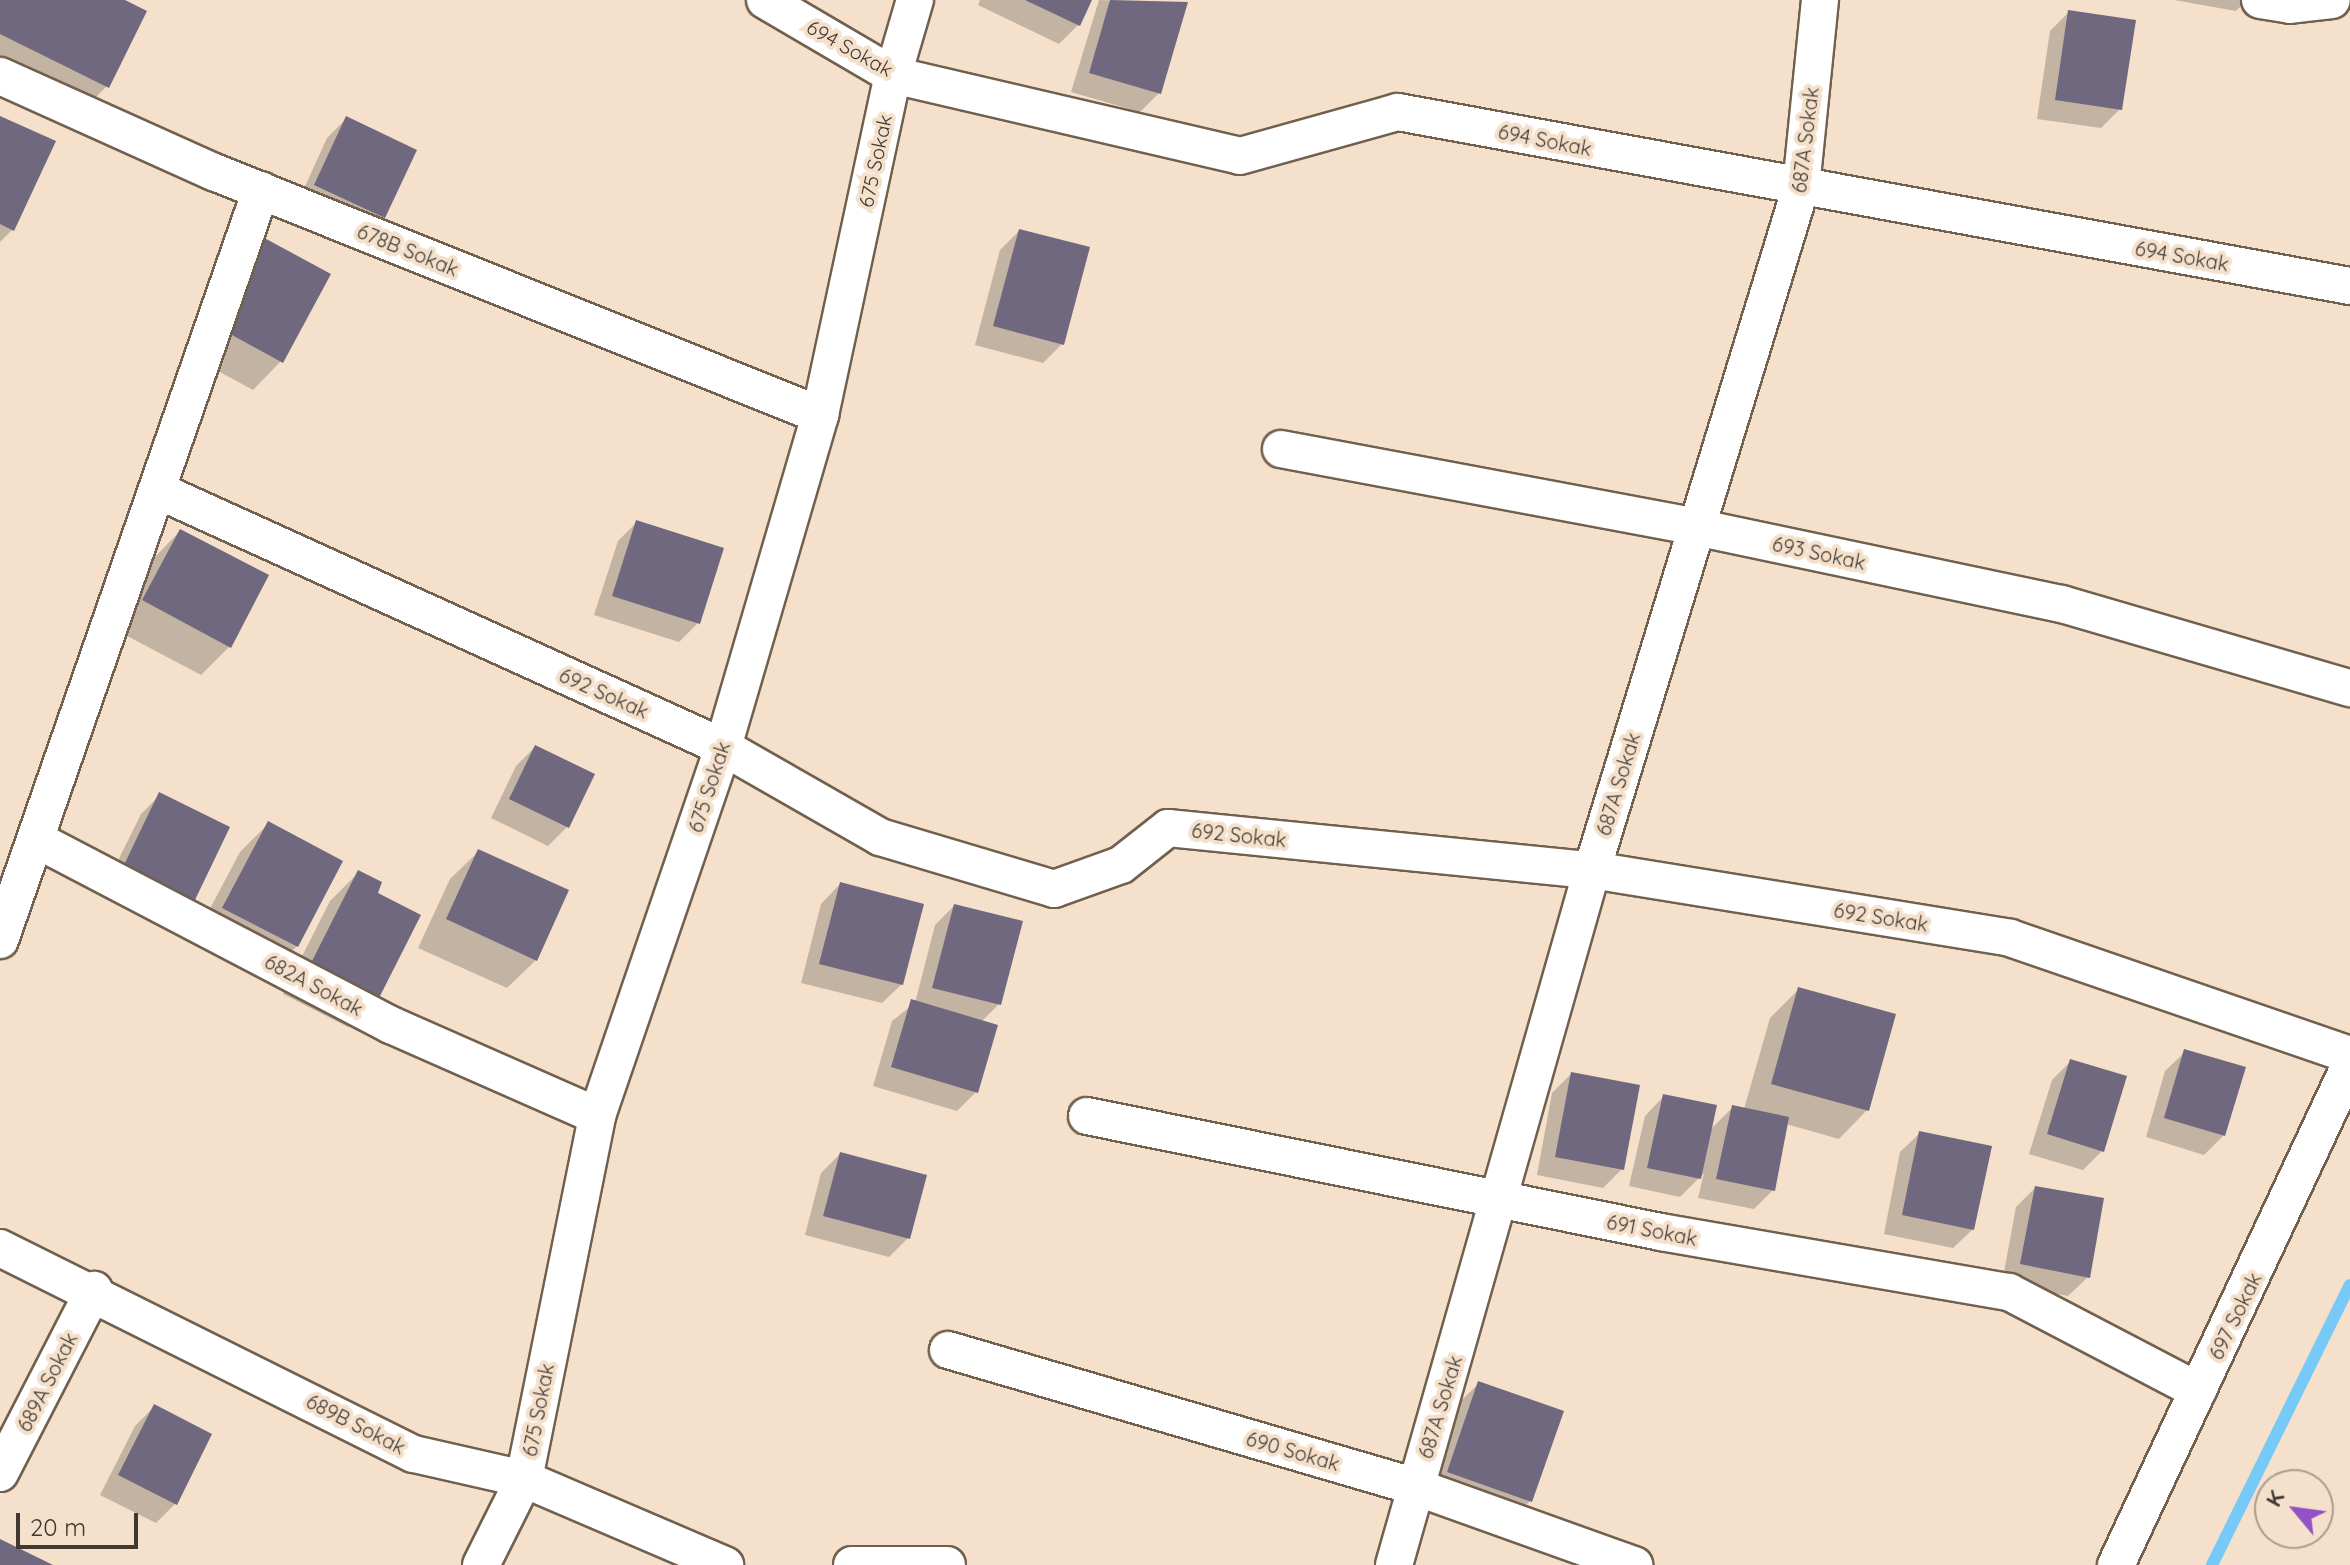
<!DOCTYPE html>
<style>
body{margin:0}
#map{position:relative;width:2350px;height:1565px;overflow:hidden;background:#f4e0cb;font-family:Quicksand,sans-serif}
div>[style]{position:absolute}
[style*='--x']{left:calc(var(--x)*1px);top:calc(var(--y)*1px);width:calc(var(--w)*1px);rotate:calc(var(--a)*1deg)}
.shadow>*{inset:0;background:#0003}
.stream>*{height:12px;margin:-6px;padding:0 6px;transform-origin:6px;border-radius:6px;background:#77c9f7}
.building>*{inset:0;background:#70687e}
.roads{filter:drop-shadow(2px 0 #71604e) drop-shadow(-2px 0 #71604e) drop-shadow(0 2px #71604e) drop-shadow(0 -2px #71604e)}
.minor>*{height:36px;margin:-18px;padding:0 18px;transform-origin:18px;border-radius:18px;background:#fff}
span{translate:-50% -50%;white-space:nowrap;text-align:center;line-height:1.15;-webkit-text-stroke:8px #f4e0cb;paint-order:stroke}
.street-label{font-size:20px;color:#413931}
.north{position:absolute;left:2254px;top:1469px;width:80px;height:80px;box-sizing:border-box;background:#f4e0cb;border:2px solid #ac9d8d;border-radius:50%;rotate:299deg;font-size:22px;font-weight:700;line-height:32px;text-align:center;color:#413931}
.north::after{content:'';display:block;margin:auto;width:28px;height:36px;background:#9351c6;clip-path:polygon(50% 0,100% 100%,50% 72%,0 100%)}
.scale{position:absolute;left:16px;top:1513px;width:122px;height:36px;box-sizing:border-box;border:4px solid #413931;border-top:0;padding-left:10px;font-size:24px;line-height:28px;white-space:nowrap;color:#413931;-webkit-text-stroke:6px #f4e0cb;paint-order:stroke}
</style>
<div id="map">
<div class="shadow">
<i style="clip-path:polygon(0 0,120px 0,107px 86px,78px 115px,0 76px)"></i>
<i style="clip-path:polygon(980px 0,1090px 0,1078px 25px,1059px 44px,978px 5px)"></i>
<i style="clip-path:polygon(1099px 0,1185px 3px,1159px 93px,1140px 112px,1071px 92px)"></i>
<i style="clip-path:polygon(2174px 0,2247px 0,2236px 11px)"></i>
<i style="clip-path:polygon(2069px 12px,2120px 109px,2101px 128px,2037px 119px,2050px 31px)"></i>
<i style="clip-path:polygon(0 118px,13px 229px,0 242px)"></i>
<i style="clip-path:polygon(346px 119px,384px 217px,365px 236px,297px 204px,327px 138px)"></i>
<i style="clip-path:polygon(1019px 231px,1062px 344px,1043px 363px,975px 345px,1000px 250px)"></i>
<i style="clip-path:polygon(204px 312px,281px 361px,253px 390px,196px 359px)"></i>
<i style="clip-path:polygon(637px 522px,698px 623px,679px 642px,594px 615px,618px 541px)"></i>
<i style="clip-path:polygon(180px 531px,230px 646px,201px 675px,114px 629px,152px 560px)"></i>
<i style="clip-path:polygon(535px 747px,592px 775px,567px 827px,548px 846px,491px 818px,516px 766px)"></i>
<i style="clip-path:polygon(160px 795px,228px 828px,105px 887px,141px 814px)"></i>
<i style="clip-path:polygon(268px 824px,297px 946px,268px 975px,195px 937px,240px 852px)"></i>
<i style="clip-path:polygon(479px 851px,536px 960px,507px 988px,418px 948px,450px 879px)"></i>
<i style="clip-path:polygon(359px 872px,377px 998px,348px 1027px,283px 994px,330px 901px)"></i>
<i style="clip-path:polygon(840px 884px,902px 984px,882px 1003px,801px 983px,821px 904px)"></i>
<i style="clip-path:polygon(954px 906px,999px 1004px,981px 1022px,976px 1092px,957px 1111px,873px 1086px,892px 1021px,915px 1003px,935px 925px)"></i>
<i style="clip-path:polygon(1799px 989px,1867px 1110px,1839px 1139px,1786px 1124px,1773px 1190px,1754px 1209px,1698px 1198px,1704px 1173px,1680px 1197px,1629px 1186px,1645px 1116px,1664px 1096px,1710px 1130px,1733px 1107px,1744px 1109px,1770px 1018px)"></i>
<i style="clip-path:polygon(2185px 1052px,2224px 1135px,2204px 1155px,2146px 1137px,2165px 1071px)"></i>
<i style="clip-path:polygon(2071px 1061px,2102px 1151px,2083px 1170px,2029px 1154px,2052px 1080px)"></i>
<i style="clip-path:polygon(1571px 1074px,1622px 1169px,1603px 1188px,1537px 1175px,1552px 1093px)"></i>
<i style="clip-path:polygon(1920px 1133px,1973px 1229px,1953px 1248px,1884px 1234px,1900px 1152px)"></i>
<i style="clip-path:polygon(840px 1154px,908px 1238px,889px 1257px,805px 1235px,821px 1173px)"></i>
<i style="clip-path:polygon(2035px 1188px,2088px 1277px,2068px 1296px,2002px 1283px,2016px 1207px)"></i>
<i style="clip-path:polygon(1479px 1383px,1530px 1501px,1502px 1529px,1420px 1500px,1450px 1412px)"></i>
<i style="clip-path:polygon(154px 1407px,175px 1504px,156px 1523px,100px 1495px,135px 1426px)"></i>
</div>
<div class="stream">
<i style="--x:2212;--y:1565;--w:312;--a:-63.8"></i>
</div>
<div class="building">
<i style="clip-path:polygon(0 0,125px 0,147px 11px,109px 88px,0 34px)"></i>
<i style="clip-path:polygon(1025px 0,1092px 0,1080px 26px)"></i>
<i style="clip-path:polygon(1110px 0,1188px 2px,1161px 94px,1089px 73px)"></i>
<i style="clip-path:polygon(2068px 10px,2136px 20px,2122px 110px,2055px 100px)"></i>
<i style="clip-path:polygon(0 116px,56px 141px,14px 231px,0 224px)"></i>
<i style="clip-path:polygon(346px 116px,417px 150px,385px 218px,314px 185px)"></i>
<i style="clip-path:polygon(1019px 229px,1090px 247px,1064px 345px,993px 326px)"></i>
<i style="clip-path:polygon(257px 234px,331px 274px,283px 363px,223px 330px)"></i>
<i style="clip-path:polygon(636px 520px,724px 548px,700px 624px,612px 596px)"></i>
<i style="clip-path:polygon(180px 529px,269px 575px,231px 648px,142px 600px)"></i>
<i style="clip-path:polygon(535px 745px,595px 774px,569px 828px,509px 799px)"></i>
<i style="clip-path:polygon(159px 792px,230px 827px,194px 902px,123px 867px)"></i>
<i style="clip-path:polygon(268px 821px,343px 861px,298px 947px,222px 908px)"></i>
<i style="clip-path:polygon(478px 849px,569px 890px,537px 961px,446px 919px)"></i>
<i style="clip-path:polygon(358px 870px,382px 882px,378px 893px,421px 915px,378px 1000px,310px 965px)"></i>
<i style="clip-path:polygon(840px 882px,924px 904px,903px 985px,819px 964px)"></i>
<i style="clip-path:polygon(954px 904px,1023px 921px,1001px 1005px,932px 988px)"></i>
<i style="clip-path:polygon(1798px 987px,1896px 1014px,1869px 1111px,1771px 1084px)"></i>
<i style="clip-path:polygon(911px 999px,998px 1025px,978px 1093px,891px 1067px)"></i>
<i style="clip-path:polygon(2184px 1049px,2246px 1067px,2225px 1136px,2164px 1118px)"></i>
<i style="clip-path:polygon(2070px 1059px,2127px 1076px,2104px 1152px,2047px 1134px)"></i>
<i style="clip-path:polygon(1571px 1072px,1640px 1085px,1624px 1170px,1555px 1157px)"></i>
<i style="clip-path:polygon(1663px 1094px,1717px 1105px,1701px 1179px,1647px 1168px)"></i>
<i style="clip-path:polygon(1732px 1105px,1789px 1117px,1775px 1191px,1716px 1179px)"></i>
<i style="clip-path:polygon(1919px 1131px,1992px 1146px,1974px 1230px,1902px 1215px)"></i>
<i style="clip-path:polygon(840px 1152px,927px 1175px,910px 1239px,823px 1216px)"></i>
<i style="clip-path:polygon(2035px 1186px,2104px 1198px,2090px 1278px,2020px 1264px)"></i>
<i style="clip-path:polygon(1478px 1381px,1564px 1411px,1532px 1502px,1447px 1472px)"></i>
<i style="clip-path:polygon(154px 1404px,212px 1434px,177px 1505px,118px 1475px)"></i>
<i style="clip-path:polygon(0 1539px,53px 1565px,0 1565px)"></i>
</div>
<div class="roads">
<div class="minor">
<i style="--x:765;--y:0;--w:148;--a:30.4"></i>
<i style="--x:893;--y:75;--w:356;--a:13.1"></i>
<i style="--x:1240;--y:156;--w:164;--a:-15.6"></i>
<i style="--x:1398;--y:112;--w:968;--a:10.36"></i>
<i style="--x:2260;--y:0;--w:30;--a:9"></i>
<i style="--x:2290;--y:5;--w:42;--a:-6.8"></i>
<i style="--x:0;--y:76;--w:235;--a:24.2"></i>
<i style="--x:214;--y:172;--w:653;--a:21.85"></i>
<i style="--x:1281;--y:449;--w:422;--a:10.6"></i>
<i style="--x:1696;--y:527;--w:374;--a:11.9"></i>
<i style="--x:2062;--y:604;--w:300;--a:16.3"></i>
<i style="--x:157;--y:490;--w:622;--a:24.42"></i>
<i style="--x:723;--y:747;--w:181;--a:29.8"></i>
<i style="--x:880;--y:837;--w:182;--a:16.6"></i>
<i style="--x:1054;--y:889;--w:71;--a:-19.7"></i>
<i style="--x:1121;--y:865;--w:60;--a:-38.2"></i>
<i style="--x:1168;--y:828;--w:426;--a:5.7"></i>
<i style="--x:1592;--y:870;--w:423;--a:9.2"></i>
<i style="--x:2010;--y:938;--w:360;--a:19"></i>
<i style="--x:37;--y:840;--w:399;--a:27.6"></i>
<i style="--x:391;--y:1025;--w:225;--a:23.8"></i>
<i style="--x:0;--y:940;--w:794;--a:-70.81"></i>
<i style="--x:1087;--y:1116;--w:586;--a:11.43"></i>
<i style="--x:1661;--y:1232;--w:353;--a:9.8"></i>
<i style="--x:2009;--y:1292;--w:213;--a:27.6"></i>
<i style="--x:0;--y:1248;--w:462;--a:26.5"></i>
<i style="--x:414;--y:1454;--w:113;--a:12.8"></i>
<i style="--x:524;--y:1479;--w:219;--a:23.2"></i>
<i style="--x:948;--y:1350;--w:488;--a:16.3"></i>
<i style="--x:1416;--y:1487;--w:232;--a:19.7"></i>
<i style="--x:0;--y:1473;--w:206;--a:-62.8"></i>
<i style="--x:481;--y:1565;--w:96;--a:-63.4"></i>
<i style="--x:524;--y:1479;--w:370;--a:-78.6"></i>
<i style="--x:597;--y:1116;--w:390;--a:-71.1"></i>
<i style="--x:723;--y:747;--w:346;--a:-73.7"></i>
<i style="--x:820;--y:415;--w:348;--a:-77.9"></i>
<i style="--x:893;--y:75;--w:78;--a:-73.7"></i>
<i style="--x:852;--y:1565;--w:95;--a:0"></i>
<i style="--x:1394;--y:1565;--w:723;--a:-74.1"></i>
<i style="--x:1592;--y:870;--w:714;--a:-72.99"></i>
<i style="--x:1801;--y:187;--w:188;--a:-84.2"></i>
<i style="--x:2116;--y:1565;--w:552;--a:-64.92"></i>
</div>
</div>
<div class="street-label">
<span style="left:850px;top:48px;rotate:29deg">694 Sokak</span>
<span style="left:1545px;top:140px;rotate:11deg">694 Sokak</span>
<span style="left:1805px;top:140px;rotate:-83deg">687A Sokak</span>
<span style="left:875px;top:161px;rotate:-78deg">675 Sokak</span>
<span style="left:408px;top:250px;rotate:22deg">678B Sokak</span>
<span style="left:2182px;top:256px;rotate:10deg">694 Sokak</span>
<span style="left:1819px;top:553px;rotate:12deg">693 Sokak</span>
<span style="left:604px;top:693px;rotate:24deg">692 Sokak</span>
<span style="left:1618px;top:784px;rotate:-73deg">687A Sokak</span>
<span style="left:709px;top:787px;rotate:-72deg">675 Sokak</span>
<span style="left:1239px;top:835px;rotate:6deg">692 Sokak</span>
<span style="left:1881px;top:917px;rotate:9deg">692 Sokak</span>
<span style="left:314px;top:985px;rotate:28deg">682A Sokak</span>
<span style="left:1652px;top:1230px;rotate:11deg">691 Sokak</span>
<span style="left:2235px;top:1316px;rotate:-64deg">697 Sokak</span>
<span style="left:47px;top:1382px;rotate:-63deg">689A Sokak</span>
<span style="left:1440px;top:1407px;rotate:-73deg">687A Sokak</span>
<span style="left:538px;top:1410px;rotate:-79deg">675 Sokak</span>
<span style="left:356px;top:1424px;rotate:27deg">689B Sokak</span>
<span style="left:1293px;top:1451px;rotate:16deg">690 Sokak</span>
</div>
<div class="north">K</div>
<div class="scale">20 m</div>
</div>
